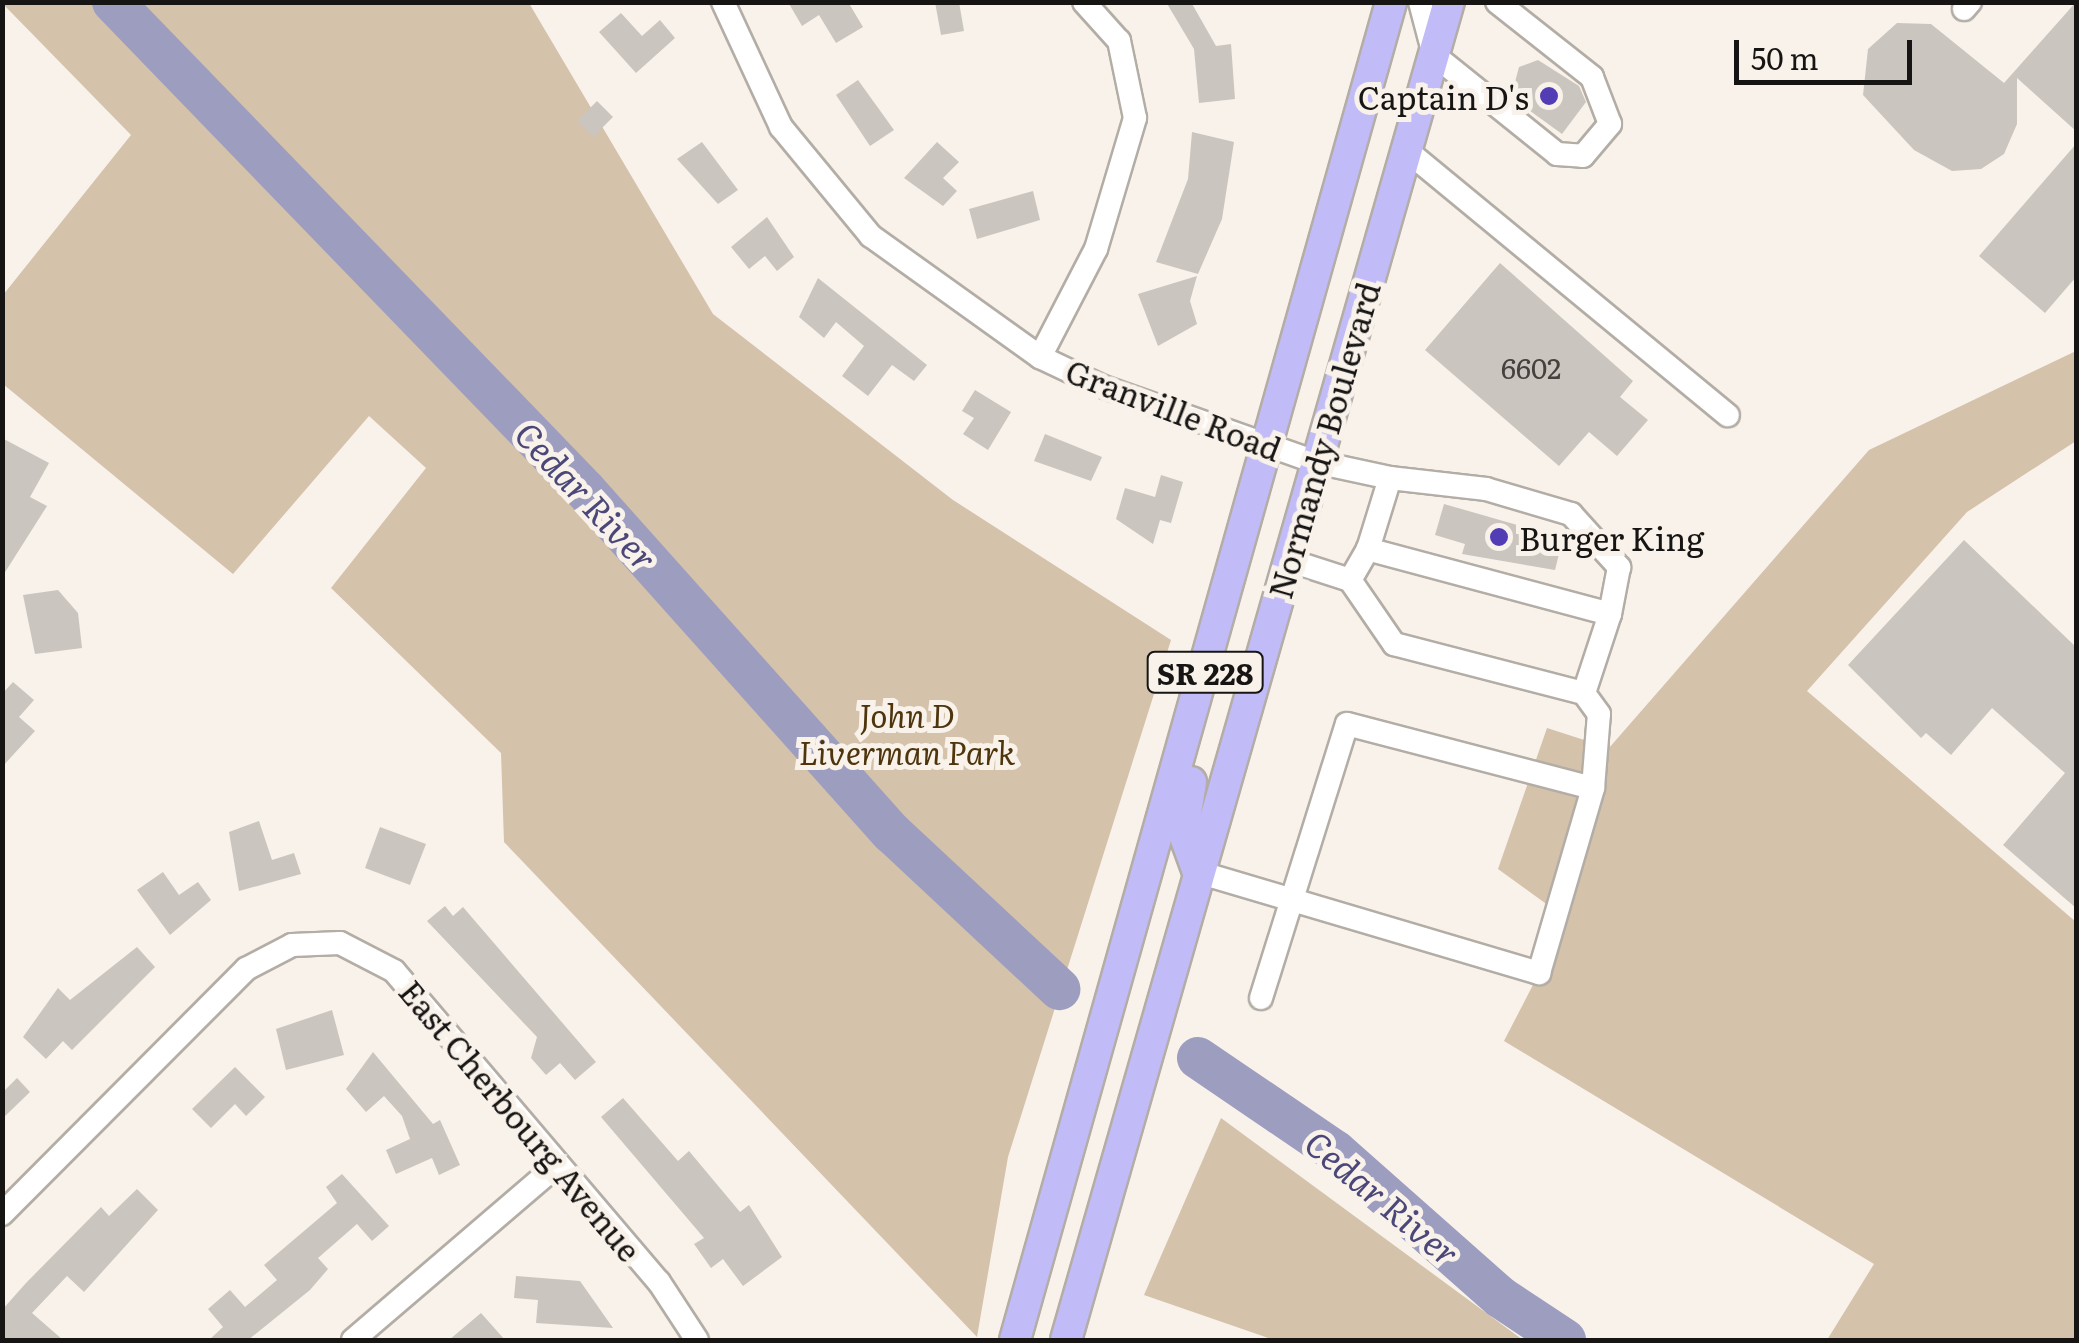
<!DOCTYPE html>
<style>
body{margin:0}
#map{position:relative;width:2079px;height:1343px;overflow:hidden;background:#f8f2ea;font-family:Literata,serif}
div>[style]{position:absolute}
[style*='--x']{left:calc(var(--x)*1px);top:calc(var(--y)*1px);width:calc(var(--w)*1px);rotate:calc(var(--a)*1deg)}
.green>*{inset:0;background:#d4c2aa}
.river>*{height:42px;margin:-21px;padding:0 21px;transform-origin:21px;border-radius:21px;background:#9d9dc0}
.building>*{inset:0;background:#cac5be}
.roads{filter:drop-shadow(2px 0 #b3ada6) drop-shadow(-2px 0 #b3ada6) drop-shadow(0 2px #b3ada6) drop-shadow(0 -2px #b3ada6)}
.minor>*{height:22px;margin:-11px;padding:0 11px;transform-origin:11px;border-radius:11px;background:#fff}
.major>*{height:30px;margin:-15px;padding:0 15px;transform-origin:15px;border-radius:15px;background:#c1bcf8}
.dots>*{width:28px;height:28px;translate:-50% -50%;box-sizing:border-box;border:5px solid #f8f2ea;border-radius:50%}
span{translate:-50% -50%;white-space:nowrap;text-align:center;line-height:1.15;-webkit-text-stroke:10px #f8f2ea;paint-order:stroke}
.number-label{font-size:28px;color:#44413e}
.number-label span{-webkit-text-stroke-width:0}
.shield-label span{padding:2px 8px;background:#f8f2ea;border:2px solid;border-radius:8px;-webkit-text-stroke-width:0}
.shield-label{font-size:30px;color:#171513;font-weight:700}
.poi-label{font-size:32px;color:#171513}
.right{translate:-100% -50%;text-align:right}
.left{translate:0 -50%;text-align:left}
.street-label{font-size:32px;color:#171513}
.park-label{font-size:32px;color:#4e350d;font-style:italic}
.water-label{font-size:35px;color:#4b4879;font-style:italic}
.frame{position:absolute;inset:0;border:5px solid #171513;pointer-events:none}
.scale{position:absolute;left:1734px;top:40px;width:178px;height:45px;box-sizing:border-box;border:5px solid #171513;border-top:0;padding-left:12px;font-size:30px;line-height:35px;white-space:nowrap;color:#171513;-webkit-text-stroke:8px #f8f2ea;paint-order:stroke}
</style>
<div id="map">
<div class="green">
<i style="clip-path:polygon(2px 3px,529px 3px,713px 314px,953px 500px,1171px 640px,1008px 1157px,977px 1337px,504px 842px,501px 753px,331px 588px,426px 468px,369px 416px,233px 574px,3px 384px,3px 295px,131px 135px)"></i>
<i style="clip-path:polygon(2076px 351px,2076px 441px,1967px 512px,1807px 691px,2076px 922px,2076px 1340px,1827px 1340px,1874px 1264px,1504px 1041px,1567px 919px,1498px 869px,1547px 728px,1609px 748px,1869px 450px)"></i>
<i style="clip-path:polygon(1221px 1118px,1523px 1340px,1274px 1340px,1144px 1295px)"></i>
</div>
<div class="river">
<i style="--x:113;--y:2;--w:679;--a:45.95"></i>
<i style="--x:585;--y:490;--w:460;--a:48.2"></i>
<i style="--x:892;--y:833;--w:229;--a:43"></i>
<i style="--x:1198;--y:1058;--w:166;--a:34.2"></i>
<i style="--x:1335;--y:1151;--w:220;--a:41.5"></i>
<i style="--x:1500;--y:1297;--w:78;--a:33.5"></i>
</div>
<div class="building">
<i style="clip-path:polygon(788px 2px,848px 2px,863px 27px,836px 43px,819px 15px,802px 26px)"></i>
<i style="clip-path:polygon(935px 2px,959px 2px,964px 31px,941px 35px)"></i>
<i style="clip-path:polygon(1166px 2px,1191px 2px,1216px 46px,1231px 44px,1235px 99px,1199px 103px,1194px 49px)"></i>
<i style="clip-path:polygon(2076px 2px,2076px 131px,2017px 78px,2017px 124px,2004px 154px,1981px 169px,1952px 171px,1914px 150px,1863px 95px,1868px 49px,1897px 23px,1931px 24px,2004px 83px)"></i>
<i style="clip-path:polygon(621px 13px,642px 36px,660px 20px,675px 38px,636px 73px,599px 32px)"></i>
<i style="clip-path:polygon(1538px 60px,1579px 86px,1586px 102px,1562px 134px,1511px 97px,1519px 67px)"></i>
<i style="clip-path:polygon(858px 80px,894px 130px,870px 146px,836px 95px)"></i>
<i style="clip-path:polygon(597px 101px,613px 117px,593px 137px,577px 121px)"></i>
<i style="clip-path:polygon(1192px 132px,1234px 142px,1222px 219px,1198px 274px,1156px 262px,1188px 179px)"></i>
<i style="clip-path:polygon(702px 142px,738px 190px,718px 204px,677px 159px)"></i>
<i style="clip-path:polygon(937px 142px,959px 162px,943px 178px,957px 191px,943px 206px,904px 178px)"></i>
<i style="clip-path:polygon(2076px 144px,2076px 277px,2045px 313px,1979px 256px)"></i>
<i style="clip-path:polygon(1033px 191px,1040px 220px,977px 239px,969px 209px)"></i>
<i style="clip-path:polygon(767px 217px,794px 257px,777px 271px,765px 256px,749px 269px,731px 247px)"></i>
<i style="clip-path:polygon(1500px 263px,1633px 381px,1620px 397px,1648px 420px,1617px 456px,1589px 432px,1559px 466px,1425px 350px)"></i>
<i style="clip-path:polygon(1197px 276px,1190px 301px,1197px 324px,1158px 346px,1138px 294px)"></i>
<i style="clip-path:polygon(818px 278px,927px 365px,914px 381px,892px 365px,868px 396px,842px 376px,864px 346px,836px 322px,824px 338px,799px 317px)"></i>
<i style="clip-path:polygon(975px 390px,1011px 412px,988px 450px,963px 434px,974px 418px,962px 411px)"></i>
<i style="clip-path:polygon(1045px 434px,1102px 457px,1091px 481px,1034px 461px)"></i>
<i style="clip-path:polygon(2px 438px,49px 463px,30px 497px,47px 506px,2px 577px)"></i>
<i style="clip-path:polygon(1161px 475px,1183px 482px,1171px 523px,1160px 520px,1153px 544px,1116px 519px,1125px 488px,1155px 497px)"></i>
<i style="clip-path:polygon(1444px 504px,1563px 538px,1555px 570px,1462px 554px,1465px 544px,1435px 535px)"></i>
<i style="clip-path:polygon(1964px 540px,2076px 647px,2076px 908px,2003px 845px,2065px 773px,1992px 708px,1951px 755px,1926px 733px,1921px 738px,1848px 665px)"></i>
<i style="clip-path:polygon(58px 590px,78px 613px,82px 648px,35px 654px,23px 595px)"></i>
<i style="clip-path:polygon(13px 682px,34px 700px,19px 717px,35px 731px,2px 767px,2px 694px)"></i>
<i style="clip-path:polygon(259px 821px,272px 860px,294px 853px,301px 874px,239px 891px,229px 832px)"></i>
<i style="clip-path:polygon(380px 827px,426px 844px,410px 885px,365px 868px)"></i>
<i style="clip-path:polygon(163px 872px,179px 895px,198px 882px,211px 900px,170px 935px,137px 890px)"></i>
<i style="clip-path:polygon(445px 906px,453px 916px,463px 907px,596px 1062px,575px 1080px,560px 1063px,546px 1075px,531px 1058px,537px 1037px,427px 921px)"></i>
<i style="clip-path:polygon(137px 947px,155px 967px,72px 1050px,63px 1041px,46px 1059px,23px 1037px,58px 988px,70px 1000px)"></i>
<i style="clip-path:polygon(332px 1010px,344px 1055px,286px 1070px,276px 1029px)"></i>
<i style="clip-path:polygon(373px 1052px,433px 1124px,440px 1120px,460px 1165px,439px 1175px,432px 1158px,396px 1174px,386px 1150px,410px 1139px,402px 1116px,384px 1096px,366px 1112px,346px 1089px)"></i>
<i style="clip-path:polygon(235px 1067px,265px 1097px,246px 1116px,235px 1104px,211px 1128px,192px 1109px)"></i>
<i style="clip-path:polygon(17px 1078px,30px 1092px,2px 1119px,2px 1093px)"></i>
<i style="clip-path:polygon(623px 1098px,678px 1161px,689px 1151px,740px 1212px,749px 1205px,782px 1257px,743px 1286px,723px 1259px,711px 1268px,694px 1244px,704px 1238px,601px 1117px)"></i>
<i style="clip-path:polygon(342px 1174px,389px 1226px,372px 1241px,357px 1224px,318px 1258px,328px 1269px,310px 1290px,248px 1340px,209px 1340px,223px 1327px,208px 1309px,230px 1290px,245px 1307px,277px 1280px,264px 1265px,337px 1203px,326px 1187px)"></i>
<i style="clip-path:polygon(137px 1189px,158px 1210px,84px 1292px,67px 1276px,32px 1313px,63px 1340px,2px 1340px,2px 1310px,26px 1283px,101px 1207px,109px 1216px)"></i>
<i style="clip-path:polygon(516px 1276px,580px 1281px,613px 1328px,536px 1323px,538px 1300px,514px 1298px)"></i>
<i style="clip-path:polygon(481px 1313px,505px 1340px,449px 1340px,468px 1324px)"></i>
</div>
<div class="roads">
<div class="minor">
<i style="--x:723;--y:2;--w:138;--a:65.1"></i>
<i style="--x:781;--y:127;--w:141;--a:50.5"></i>
<i style="--x:871;--y:236;--w:208;--a:35.6"></i>
<i style="--x:1040;--y:357;--w:68;--a:25.4"></i>
<i style="--x:1101;--y:386;--w:228;--a:19.5"></i>
<i style="--x:1316;--y:462;--w:76;--a:12.2"></i>
<i style="--x:1390;--y:478;--w:74;--a:107.2"></i>
<i style="--x:1420;--y:2;--w:55;--a:75.2"></i>
<i style="--x:1434;--y:55;--w:158;--a:38.8"></i>
<i style="--x:1557;--y:154;--w:26;--a:4"></i>
<i style="--x:1583;--y:156;--w:42;--a:-49.8"></i>
<i style="--x:1610;--y:124;--w:50;--a:-111"></i>
<i style="--x:1592;--y:77;--w:121;--a:-141.7"></i>
<i style="--x:1964;--y:9;--w:9;--a:-49"></i>
<i style="--x:1406;--y:150;--w:417;--a:39.5"></i>
<i style="--x:1040;--y:357;--w:122;--a:-62.6"></i>
<i style="--x:1096;--y:249;--w:137;--a:-73.4"></i>
<i style="--x:1135;--y:118;--w:79;--a:-101.7"></i>
<i style="--x:1119;--y:41;--w:52;--a:-131.9"></i>
<i style="--x:1390;--y:478;--w:97;--a:6.5"></i>
<i style="--x:1486;--y:489;--w:89;--a:16.4"></i>
<i style="--x:1571;--y:514;--w:72;--a:47.8"></i>
<i style="--x:1619;--y:567;--w:48;--a:100.8"></i>
<i style="--x:1288;--y:560;--w:65;--a:17.9"></i>
<i style="--x:1350;--y:580;--w:78;--a:55.5"></i>
<i style="--x:1394;--y:644;--w:196;--a:14.5"></i>
<i style="--x:1584;--y:693;--w:83;--a:-71.8"></i>
<i style="--x:1610;--y:614;--w:251;--a:-165"></i>
<i style="--x:1368;--y:549;--w:36;--a:120"></i>
<i style="--x:1198;--y:872;--w:356;--a:16.5"></i>
<i style="--x:1539;--y:973;--w:193;--a:-73.7"></i>
<i style="--x:1261;--y:998;--w:287;--a:-72.6"></i>
<i style="--x:1347;--y:724;--w:254;--a:14.6"></i>
<i style="--x:1593;--y:788;--w:74;--a:-85.4"></i>
<i style="--x:1599;--y:714;--w:26;--a:-126"></i>
<i style="--x:2;--y:1214;--w:346;--a:-45.1"></i>
<i style="--x:246;--y:969;--w:52;--a:-27.6"></i>
<i style="--x:292;--y:945;--w:48;--a:-2.4"></i>
<i style="--x:340;--y:943;--w:61;--a:27.4"></i>
<i style="--x:394;--y:971;--w:409;--a:49.6"></i>
<i style="--x:659;--y:1282;--w:69;--a:56.8"></i>
<i style="--x:353;--y:1340;--w:270;--a:-40.6"></i>
</div>
<div class="major">
<i style="--x:1191;--y:782;--w:50;--a:99.3"></i>
<i style="--x:1183;--y:831;--w:44;--a:69.9"></i>
<i style="--x:1015;--y:1340;--w:1390;--a:-74.3"></i>
<i style="--x:1066;--y:1340;--w:1392;--a:-74.03"></i>
</div>
</div>
<div class="dots">
<i style="left:1549px;top:96px;background:#533db4"></i>
<i style="left:1499px;top:537px;background:#533db4"></i>
</div>
<div class="number-label">
<span style="left:1531px;top:367px">6602</span>
</div>
<div class="shield-label">
<span style="left:1205px;top:672px">SR 228</span>
</div>
<div class="poi-label">
<span class="right" style="left:1529px;top:96px">Captain D's</span>
<span class="left" style="left:1519px;top:537px">Burger King</span>
</div>
<div class="street-label">
<span style="left:1174px;top:409px;rotate:21deg">Granville Road</span>
<span style="left:1323px;top:440px;rotate:-74deg">Normandy Boulevard</span>
<span style="left:521px;top:1120px;rotate:50deg">East Cherbourg Avenue</span>
</div>
<div class="park-label">
<span style="left:907px;top:733px">John D<br>Liverman Park</span>
</div>
<div class="water-label">
<span style="left:587px;top:495px;rotate:47deg">Cedar River</span>
<span style="left:1383px;top:1197px;rotate:40deg">Cedar River</span>
</div>
<div class="frame"></div>
<div class="scale">50 m</div>
</div>
